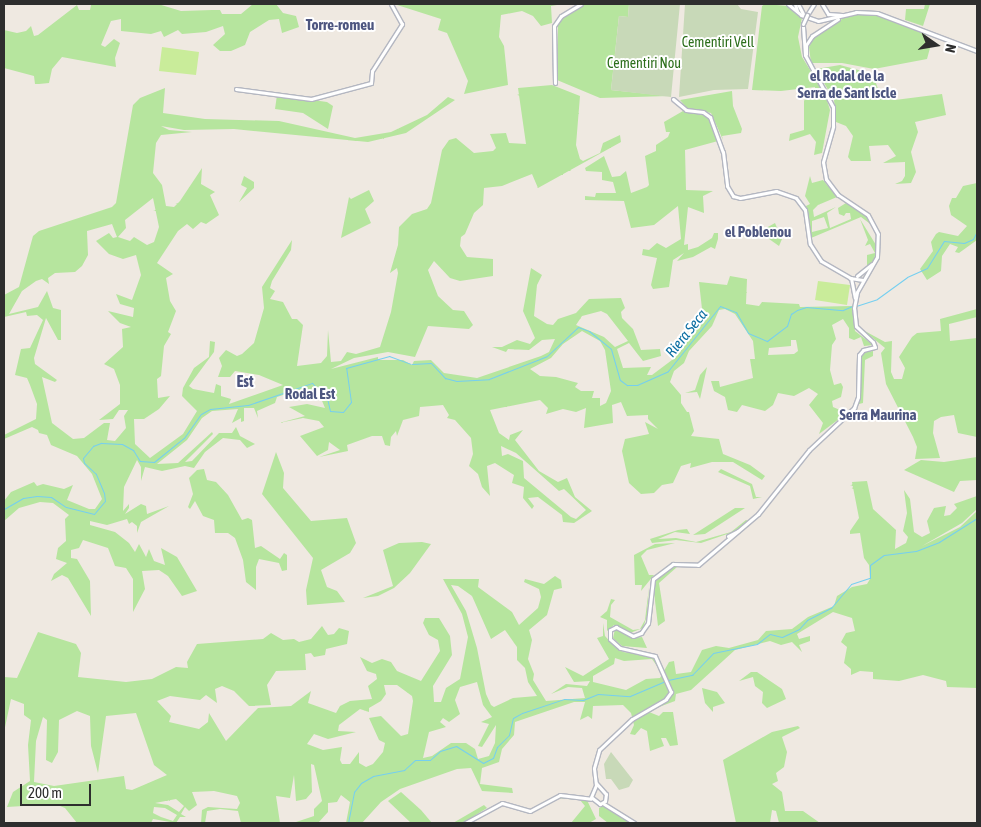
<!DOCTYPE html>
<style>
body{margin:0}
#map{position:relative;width:981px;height:827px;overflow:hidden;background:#efe9e1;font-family:"Asap Condensed",sans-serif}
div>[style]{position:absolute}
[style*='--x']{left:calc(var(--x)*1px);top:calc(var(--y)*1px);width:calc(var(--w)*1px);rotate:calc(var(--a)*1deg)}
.green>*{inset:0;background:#b6e59e}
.cemetery>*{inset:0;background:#c8d9b8}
.pitch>*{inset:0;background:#c9ec9a}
.stream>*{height:1px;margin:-0.5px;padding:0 0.5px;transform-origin:0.5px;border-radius:0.5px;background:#75cff0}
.roads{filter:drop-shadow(1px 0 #b4b7c1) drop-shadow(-1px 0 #b4b7c1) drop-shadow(0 1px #b4b7c1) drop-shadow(0 -1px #b4b7c1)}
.tertiary>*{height:3px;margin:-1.5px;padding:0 1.5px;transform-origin:1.5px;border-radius:1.5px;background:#fff}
.secondary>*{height:3px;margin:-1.5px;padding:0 1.5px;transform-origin:1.5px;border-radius:1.5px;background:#fff}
.bridges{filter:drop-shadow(1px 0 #b4b7c1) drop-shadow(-1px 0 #b4b7c1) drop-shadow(0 1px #b4b7c1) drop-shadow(0 -1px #b4b7c1)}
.secondary-bridge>*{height:3px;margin:-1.5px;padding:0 1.5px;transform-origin:1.5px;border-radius:1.5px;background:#fff}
span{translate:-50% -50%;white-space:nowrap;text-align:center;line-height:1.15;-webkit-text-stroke:4px #fff;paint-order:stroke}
.park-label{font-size:14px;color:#2c6e1b}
.neighbourhood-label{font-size:15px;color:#4d5680;font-weight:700}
.water-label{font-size:15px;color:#0d6fa3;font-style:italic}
.quarter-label{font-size:16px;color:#4d5680;font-weight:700}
.frame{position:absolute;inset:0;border:5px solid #2e2e2e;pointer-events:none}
.north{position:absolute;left:911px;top:20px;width:50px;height:50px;-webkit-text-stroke:4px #fff;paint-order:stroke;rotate:103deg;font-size:14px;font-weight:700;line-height:20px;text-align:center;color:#2e2e2e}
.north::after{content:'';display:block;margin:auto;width:18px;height:22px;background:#2e2e2e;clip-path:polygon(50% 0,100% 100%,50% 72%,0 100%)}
.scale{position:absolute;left:20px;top:784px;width:71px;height:22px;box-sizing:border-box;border:2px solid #2e2e2e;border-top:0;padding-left:6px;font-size:15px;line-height:18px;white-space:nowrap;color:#2e2e2e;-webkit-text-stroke:4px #fff;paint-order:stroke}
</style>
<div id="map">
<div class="green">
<i style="clip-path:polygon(103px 4px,158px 4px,181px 11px,212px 10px,220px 10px,222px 14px,241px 14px,253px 4px,276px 4px,283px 13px,296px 16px,299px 27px,282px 33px,279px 19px,269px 20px,250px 32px,245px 45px,231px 51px,220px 51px,213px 45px,225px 34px,223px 26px,206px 32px,182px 34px,178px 30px,164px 37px,161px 31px,151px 34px,121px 31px,121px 19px,111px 21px,101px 45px,105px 47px,114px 39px,120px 43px,115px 58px,116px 67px,62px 57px,52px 69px,49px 83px,39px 84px,35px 84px,34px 76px,4px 68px,4px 30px,17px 33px,26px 31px,31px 26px,34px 36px,38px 35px,77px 5px,79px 10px,90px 10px,91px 5px)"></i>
<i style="clip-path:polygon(394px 4px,563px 4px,551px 6px,552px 23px,541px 26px,533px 16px,522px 11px,501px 15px,499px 37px,504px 46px,508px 85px,464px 94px,468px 81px,447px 33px,438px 30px,441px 19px)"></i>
<i style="clip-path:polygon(586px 4px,629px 4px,628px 17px,619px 16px,611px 90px,668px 96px,600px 98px,557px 80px,558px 25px,564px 17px)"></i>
<i style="clip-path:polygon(765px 4px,788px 6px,802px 18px,798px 37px,802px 57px,825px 94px,830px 110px,822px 153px,814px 155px,816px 142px,810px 134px,789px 141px,790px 134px,804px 130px,804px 101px,808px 93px,815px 94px,815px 87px,781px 91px,752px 90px,762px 6px)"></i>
<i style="clip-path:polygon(925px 4px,930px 4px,923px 26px,905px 20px,906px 9px,924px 9px)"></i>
<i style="clip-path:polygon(859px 13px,872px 14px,925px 32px,930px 48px,927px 59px,874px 69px,842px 63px,811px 63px,809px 47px,814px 37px,845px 17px)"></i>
<i style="clip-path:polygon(840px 65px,873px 74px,878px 89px,874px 93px,891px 96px,895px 100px,942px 94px,946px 115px,915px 122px,918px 132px,911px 152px,916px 172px,911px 183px,895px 184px,902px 181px,905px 176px,905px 162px,883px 163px,896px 156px,888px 145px,869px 146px,871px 161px,851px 161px,848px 157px,853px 136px,846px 126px,836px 122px,834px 100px,816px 69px)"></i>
<i style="clip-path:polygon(evenodd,552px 85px,580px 96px,576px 145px,580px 159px,583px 161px,600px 153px,603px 143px,620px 135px,621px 142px,538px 188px,532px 174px,502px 186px,484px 188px,483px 205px,474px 213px,465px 234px,461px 237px,460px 246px,467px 257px,493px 259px,493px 276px,460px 281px,450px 278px,434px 261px,428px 270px,438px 296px,453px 310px,464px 311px,473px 325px,469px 329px,428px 326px,415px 357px,388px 352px,354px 358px,331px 369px,378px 357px,378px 360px,403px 360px,412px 365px,414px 361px,431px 360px,444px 373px,477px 378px,541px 356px,549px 352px,555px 339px,542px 340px,529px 350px,508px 349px,506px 352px,492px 347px,502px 347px,517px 340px,530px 344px,535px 338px,523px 311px,531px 268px,542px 275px,537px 285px,534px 316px,547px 324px,553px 325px,558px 319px,576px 313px,589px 299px,621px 298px,625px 308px,621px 312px,622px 318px,633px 329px,641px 350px,660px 349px,661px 356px,643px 361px,629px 343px,617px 349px,623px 368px,651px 367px,647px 375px,652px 375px,676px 357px,700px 324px,703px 318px,699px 282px,727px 285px,730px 276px,747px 279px,746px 304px,759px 306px,762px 302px,799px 304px,800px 307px,852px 306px,855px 331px,873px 345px,864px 346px,861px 337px,854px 340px,849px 338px,849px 328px,843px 319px,832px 325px,836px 339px,832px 345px,830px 370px,834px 385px,841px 383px,843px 387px,841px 397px,832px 401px,833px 407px,847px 413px,819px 434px,823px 423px,809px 405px,818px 394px,809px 388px,794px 396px,778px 393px,773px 405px,765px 411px,742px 405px,737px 412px,728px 410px,725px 397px,714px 391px,711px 381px,719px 381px,720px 387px,753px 378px,750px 359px,755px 359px,753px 341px,735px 314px,725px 309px,719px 310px,712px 326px,689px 351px,684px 363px,674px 371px,670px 382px,681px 395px,681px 403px,687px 412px,689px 412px,694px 431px,691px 436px,719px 439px,723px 454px,750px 465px,765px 476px,762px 480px,733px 462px,712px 462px,690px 468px,691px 463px,681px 466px,673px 483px,662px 485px,654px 493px,641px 494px,629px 483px,622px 451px,625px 439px,649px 434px,645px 422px,658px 429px,648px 419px,648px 415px,627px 416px,621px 402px,612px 405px,613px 423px,584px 428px,586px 408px,576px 412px,563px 409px,546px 414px,548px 408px,540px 400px,490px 410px,499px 433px,509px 440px,510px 435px,523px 430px,515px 440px,539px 471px,558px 482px,567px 478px,575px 497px,592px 511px,574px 523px,563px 522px,562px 515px,538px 497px,528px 498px,534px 506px,532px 509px,523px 498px,524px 487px,512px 483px,514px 475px,495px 463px,487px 466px,490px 496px,482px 487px,478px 474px,469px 466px,473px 454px,471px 438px,455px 420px,447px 418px,449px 415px,443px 405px,420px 407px,419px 416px,403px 420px,397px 436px,396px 431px,391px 437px,390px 446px,385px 445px,382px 436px,372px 436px,347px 445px,348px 451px,319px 457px,340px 450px,329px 442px,328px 450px,317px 456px,300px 436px,324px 427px,319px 421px,303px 418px,279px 423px,305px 416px,289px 407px,307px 404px,325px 408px,320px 396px,311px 391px,298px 390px,277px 397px,275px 403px,257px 411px,258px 418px,254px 408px,244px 408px,244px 421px,241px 422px,241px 418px,232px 423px,238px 409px,212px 411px,202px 418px,187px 440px,157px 464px,178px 463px,212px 432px,213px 434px,185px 462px,192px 461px,219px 433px,232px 433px,236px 427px,240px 436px,255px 444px,247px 448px,240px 440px,223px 438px,205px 452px,194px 468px,185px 466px,162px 471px,145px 467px,141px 481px,141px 467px,137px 460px,124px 487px,123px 511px,129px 504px,129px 508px,125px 514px,141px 504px,146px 506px,147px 514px,169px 506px,141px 522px,137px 533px,137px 526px,132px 522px,129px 524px,127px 519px,107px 525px,90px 521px,90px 525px,115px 532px,129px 543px,135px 552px,139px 544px,146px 557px,149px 549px,154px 561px,165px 565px,161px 548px,177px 557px,197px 591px,182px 596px,168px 576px,159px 570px,142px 571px,145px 589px,133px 612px,133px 579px,126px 568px,115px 566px,108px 548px,83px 540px,79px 548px,71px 550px,71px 558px,77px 559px,90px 581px,91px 616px,68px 578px,62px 575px,51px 581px,54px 574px,67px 563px,56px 559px,58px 548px,66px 541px,65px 519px,69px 515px,53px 503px,40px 502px,19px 508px,4px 521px,4px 501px,11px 492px,34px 482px,37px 486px,43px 484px,64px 489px,73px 485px,67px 500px,89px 509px,95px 509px,102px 499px,92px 474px,77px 456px,51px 445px,47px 435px,39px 433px,38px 430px,32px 427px,4px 439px,4px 435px,36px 419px,37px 404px,30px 385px,27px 378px,15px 375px,21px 349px,30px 348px,43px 320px,37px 315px,27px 316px,26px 312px,4px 317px,4px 295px,19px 287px,33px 236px,39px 231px,112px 207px,116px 203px,133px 105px,140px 98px,165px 88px,163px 113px,205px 119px,279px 121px,355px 138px,391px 132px,427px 115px,448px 97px,455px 100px,406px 133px,368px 142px,234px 129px,184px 130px,161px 126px,169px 130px,192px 132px,161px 135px,156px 143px,153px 173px,162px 185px,166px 206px,174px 207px,180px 201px,202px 168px,201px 184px,215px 192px,210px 195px,219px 215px,206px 224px,201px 222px,193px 229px,187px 224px,178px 231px,157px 263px,173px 274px,166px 278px,170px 301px,176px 311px,168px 332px,171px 334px,164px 346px,161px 376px,157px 379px,158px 398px,170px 396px,159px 409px,144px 419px,134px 419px,135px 444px,150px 458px,183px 434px,197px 411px,182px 396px,183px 388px,194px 368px,209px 357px,210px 341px,215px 342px,214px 352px,189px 386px,193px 389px,214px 393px,216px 384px,221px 386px,221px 396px,231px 399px,229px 404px,283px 385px,259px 375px,235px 371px,230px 377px,218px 377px,222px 366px,219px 358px,226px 350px,237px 356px,242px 354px,254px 343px,264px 308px,262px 287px,292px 240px,291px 250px,272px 281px,270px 288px,275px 291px,270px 299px,283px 302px,292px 319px,297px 319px,303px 325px,297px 366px,321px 363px,327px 356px,328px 330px,331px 362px,341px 361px,347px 352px,356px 354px,380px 347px,391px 312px,398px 273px,397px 268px,390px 273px,398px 245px,399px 227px,412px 214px,427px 209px,431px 203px,442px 150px,449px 140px,456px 138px,474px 153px,493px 151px,496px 148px,490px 134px,506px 133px,509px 143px,526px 144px,518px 88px,552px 85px,153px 198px,159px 227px,154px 242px,147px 245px,134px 237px,130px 241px,118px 237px,126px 228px,125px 220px,153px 198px,552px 85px,112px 224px,117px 237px,113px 238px,109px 233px,96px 241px,109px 254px,123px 259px,136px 255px,141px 275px,132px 300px,116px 294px,120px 304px,134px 308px,133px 317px,108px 311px,120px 323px,131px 327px,122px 329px,123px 347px,104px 364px,114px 369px,120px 385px,120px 404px,99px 420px,113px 419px,119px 410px,128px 410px,124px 416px,126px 428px,115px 441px,107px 440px,110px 423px,104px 423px,84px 438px,73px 439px,52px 423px,42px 377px,55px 382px,57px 380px,35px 364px,34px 358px,46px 318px,58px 340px,61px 340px,61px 310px,53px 308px,47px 291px,38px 307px,9px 314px,22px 291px,36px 281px,42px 279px,49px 284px,48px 278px,55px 273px,75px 272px,82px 266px,88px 255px,87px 231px,112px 224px,552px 85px,601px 311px,607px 314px,628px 341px,615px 347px,604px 337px,576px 325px,582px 316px,601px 311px,552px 85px,582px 331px,600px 341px,605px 350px,611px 391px,606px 403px,600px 406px,600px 398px,592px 398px,594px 391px,581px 391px,575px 387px,578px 383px,556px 377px,540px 376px,530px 369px,551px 358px,563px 344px,582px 331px,552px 85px,791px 340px,796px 340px,797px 345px,798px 351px,794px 354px,768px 355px,769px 348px,791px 346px,791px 340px,552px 85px,501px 446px,516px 453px,559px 491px,564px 489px,586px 510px,576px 519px,571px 517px,524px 478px,523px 461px,508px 454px,502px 456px,501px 446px)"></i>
<i style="clip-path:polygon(732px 91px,733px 106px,742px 129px,741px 133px,722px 136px,723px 140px,711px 113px,687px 108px,680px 100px)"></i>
<i style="clip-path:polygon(277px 95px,327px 102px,333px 106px,328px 129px,303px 113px,275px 109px)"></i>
<i style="clip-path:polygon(683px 111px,707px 116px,718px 141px,685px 150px,686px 190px,713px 191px,703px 196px,704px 213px,688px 207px,684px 245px,688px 244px,688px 250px,698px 247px,712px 238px,714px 233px,718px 233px,718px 239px,715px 249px,711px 247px,693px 257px,677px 261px,684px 253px,673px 260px,669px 287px,653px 289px,651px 285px,657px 258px,642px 255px,643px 249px,649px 250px,657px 243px,666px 248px,681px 239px,678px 206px,654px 225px,631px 228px,624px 201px,585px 200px,585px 196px,595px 197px,596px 193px,616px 193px,613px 182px,602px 180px,602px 172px,586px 171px,585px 168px,604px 156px,612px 177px,620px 176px,626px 171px,631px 193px,647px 187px,649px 185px,645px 156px,656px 151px,656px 145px,668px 137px,670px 132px,666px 132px,664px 122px)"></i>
<i style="clip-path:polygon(244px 176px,254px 182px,254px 188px,239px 202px,247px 188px,241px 185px)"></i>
<i style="clip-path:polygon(evenodd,810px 176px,812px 183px,823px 180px,837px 197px,818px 205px,813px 210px,814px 217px,836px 207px,827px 213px,830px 228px,851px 219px,850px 213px,846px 213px,844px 216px,839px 214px,838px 208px,846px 203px,861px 211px,868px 219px,873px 226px,861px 217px,811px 238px,806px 206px,810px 204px,805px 196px,810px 176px,824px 217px,828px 228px,812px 232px,812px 221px,824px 217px)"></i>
<i style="clip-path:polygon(977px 183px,977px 240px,959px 253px,955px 252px,958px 247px,950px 244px,942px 256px,941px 271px,927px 280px,920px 269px,933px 251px,931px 242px,936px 234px,939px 232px,958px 236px,967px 226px,951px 215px,949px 206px,952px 198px,956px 198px,963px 186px)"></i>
<i style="clip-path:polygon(369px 190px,374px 201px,365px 209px,371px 223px,341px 238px,349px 197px,351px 199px)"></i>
<i style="clip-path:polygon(860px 219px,876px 245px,876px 240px,876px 251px,874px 260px,867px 268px,867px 255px,875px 253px,870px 244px,865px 246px,868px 240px)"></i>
<i style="clip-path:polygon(775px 223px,782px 239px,779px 246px,759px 232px)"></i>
<i style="clip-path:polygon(977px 309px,977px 317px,949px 324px,950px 341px,977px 338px,977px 437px,958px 433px,954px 415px,941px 417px,934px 421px,933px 433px,940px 458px,915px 459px,917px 447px,913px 437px,886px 384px,881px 353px,885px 348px,863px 330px,885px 342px,892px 341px,891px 372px,894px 379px,902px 379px,905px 368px,899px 357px,912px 337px,917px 333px,941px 331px,940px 319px)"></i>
<i style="clip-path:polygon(873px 351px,873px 356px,865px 360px,863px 403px,859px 404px,859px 359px,862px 353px)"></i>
<i style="clip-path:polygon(707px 367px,700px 399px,697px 392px,685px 393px,695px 390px,700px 375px)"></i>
<i style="clip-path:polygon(276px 452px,284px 473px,283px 488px,311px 521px,347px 518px,356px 543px,350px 553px,321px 570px,327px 587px,337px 591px,345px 602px,307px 605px,306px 590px,313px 558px,262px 494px)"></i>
<i style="clip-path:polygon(977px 457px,977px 480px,960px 481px,954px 492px,904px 470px,921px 460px,944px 462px)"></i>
<i style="clip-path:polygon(204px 469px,207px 480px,216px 482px,228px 495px,242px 520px,248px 518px,252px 520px,255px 548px,261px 546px,280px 559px,284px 553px,287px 555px,287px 570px,282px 571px,279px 563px,259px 559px,256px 567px,256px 590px,246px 582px,243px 560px,235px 538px,228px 533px,215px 533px,214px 520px,203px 516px,195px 501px,190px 509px,188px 507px,193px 494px,189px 478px,197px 470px)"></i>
<i style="clip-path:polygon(721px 469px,752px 484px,756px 497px,762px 497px,753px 499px,750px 486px,718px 472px)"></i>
<i style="clip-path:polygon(evenodd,867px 481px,873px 509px,896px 530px,895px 549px,906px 543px,908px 537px,903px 531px,907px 513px,904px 490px,910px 499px,914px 532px,922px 537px,930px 533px,927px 521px,934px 508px,946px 506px,944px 516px,950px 515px,957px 508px,954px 504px,977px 496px,977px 509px,962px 523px,922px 546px,960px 527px,977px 511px,977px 688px,947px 687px,946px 681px,923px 675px,899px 681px,873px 679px,873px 672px,860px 671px,851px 675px,851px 669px,844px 663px,847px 647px,841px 642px,846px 633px,855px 631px,852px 618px,833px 612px,797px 634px,799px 639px,810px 636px,810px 641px,799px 645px,802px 652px,792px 642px,781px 645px,770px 641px,735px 650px,691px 690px,676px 694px,675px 701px,651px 710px,649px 712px,659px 716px,663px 712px,673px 712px,678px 745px,670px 746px,666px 738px,661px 738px,664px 746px,650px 751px,647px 731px,641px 728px,635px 735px,630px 734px,634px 725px,631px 713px,623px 705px,593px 706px,592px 719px,588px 716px,580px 720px,585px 702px,574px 702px,515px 722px,514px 735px,502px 749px,499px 762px,482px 768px,480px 784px,512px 788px,513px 793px,482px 791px,471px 768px,457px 769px,400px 789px,381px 802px,362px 823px,346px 823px,350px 802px,341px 795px,337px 802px,328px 803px,328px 812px,318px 823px,293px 823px,314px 816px,314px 809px,322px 801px,314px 765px,311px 764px,312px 792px,306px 799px,296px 801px,294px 775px,290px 798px,276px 796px,280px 823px,241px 823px,238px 811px,220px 809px,207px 811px,205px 823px,201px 823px,202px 810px,208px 807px,237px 809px,240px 803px,237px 796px,214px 791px,192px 792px,197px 805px,189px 811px,185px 807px,181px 814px,186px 817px,180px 817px,176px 823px,153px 819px,151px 823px,77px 823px,65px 808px,55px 804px,7px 807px,13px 792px,30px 781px,28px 745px,31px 720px,24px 715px,24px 704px,11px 699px,4px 732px,4px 677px,17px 678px,38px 632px,76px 644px,81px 653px,78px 677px,126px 682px,152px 679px,176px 667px,188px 668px,187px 662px,197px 644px,263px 639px,271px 633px,283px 640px,294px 639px,299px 642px,311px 639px,322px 626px,328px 635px,334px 634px,339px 628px,349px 631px,347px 644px,326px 649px,325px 655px,314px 657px,311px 653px,305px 654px,306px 670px,276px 671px,267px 685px,271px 705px,249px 706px,234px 691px,222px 686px,215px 689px,217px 703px,206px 695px,200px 700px,170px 696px,157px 701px,171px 716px,169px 722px,199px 729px,208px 722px,209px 713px,226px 741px,258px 708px,291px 706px,311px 691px,308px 703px,336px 713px,340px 706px,350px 701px,372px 699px,368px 686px,377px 679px,376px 674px,367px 671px,360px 657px,372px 663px,382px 659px,391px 662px,397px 671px,421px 681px,440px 651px,438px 640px,429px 635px,423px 623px,425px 618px,439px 618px,450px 636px,452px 655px,433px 686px,434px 702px,441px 702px,446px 688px,460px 679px,468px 637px,462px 614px,443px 579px,479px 579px,478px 587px,512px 612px,519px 625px,538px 608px,541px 597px,539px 589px,524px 582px,525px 579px,544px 584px,555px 576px,561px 580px,562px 588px,554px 590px,547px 615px,529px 630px,532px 640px,528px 659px,534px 674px,533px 680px,546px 701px,585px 698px,582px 688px,568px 687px,551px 694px,566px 684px,587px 686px,590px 681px,574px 682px,565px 667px,583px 676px,609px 659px,597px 638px,603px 636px,603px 623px,605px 636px,615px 647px,623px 652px,653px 656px,659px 669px,652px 659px,624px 661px,615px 658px,614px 664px,593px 676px,593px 682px,626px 690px,646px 679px,660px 678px,669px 662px,674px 661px,676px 674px,691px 672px,702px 650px,716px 646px,729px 648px,758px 640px,766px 631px,792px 629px,808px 617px,834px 606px,837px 596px,852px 587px,867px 584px,870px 579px,869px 565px,864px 558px,860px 533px,850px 534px,850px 531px,859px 518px,852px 482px,867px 481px,451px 585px,458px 586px,472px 596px,491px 639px,505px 630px,517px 647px,517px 660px,525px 668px,528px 682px,537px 696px,513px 698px,494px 707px,491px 705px,486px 694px,477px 648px,466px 611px,451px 585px,867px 481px,477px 682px,483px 705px,492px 717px,481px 722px,489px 724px,478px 746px,482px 747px,496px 725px,495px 743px,489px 756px,478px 759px,475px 749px,466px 743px,451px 743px,432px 756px,423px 758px,429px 732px,446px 727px,440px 722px,443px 718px,449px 722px,460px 714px,455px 700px,460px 687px,477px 682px,867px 481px,384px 685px,397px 685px,412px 696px,413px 701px,408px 734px,401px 736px,381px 716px,369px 718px,379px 740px,385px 743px,383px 752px,373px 764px,366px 767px,359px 763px,359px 752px,350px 764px,342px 764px,340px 760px,342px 747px,323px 750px,307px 744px,314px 734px,328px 739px,356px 732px,338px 731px,339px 725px,360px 709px,369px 712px,369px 708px,381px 701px,386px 694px,384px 685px,867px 481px,77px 711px,90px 716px,91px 746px,98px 773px,106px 716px,136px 713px,154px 765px,167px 775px,132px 790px,126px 789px,124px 776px,54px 786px,34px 782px,36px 741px,43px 717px,47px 720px,46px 760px,52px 763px,58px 752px,59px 720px,77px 711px,867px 481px,176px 799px,184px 806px,179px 812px,168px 805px,155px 803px,176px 799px,867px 481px,154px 807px,165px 808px,177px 815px,173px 821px,161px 817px,153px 813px,154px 807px)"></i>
<i style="clip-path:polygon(735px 508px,745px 508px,705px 534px,693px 535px)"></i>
<i style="clip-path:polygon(746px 520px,748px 521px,736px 531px,701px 543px,676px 540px,652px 543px,650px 539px,678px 530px,687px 529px,690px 534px,675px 532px,658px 539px,676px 538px,696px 542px,731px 532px)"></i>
<i style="clip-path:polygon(422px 542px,431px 544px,410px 573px,394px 588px,378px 596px,363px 598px,393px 586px,383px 550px,399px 543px)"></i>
<i style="clip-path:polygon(675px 543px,647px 550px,641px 556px,649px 575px,654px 575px,641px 591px,642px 585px,635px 585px,634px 555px,655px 544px)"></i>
<i style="clip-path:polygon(671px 567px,677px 567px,659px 583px,665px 621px,658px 626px,653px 584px)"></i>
<i style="clip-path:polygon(649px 587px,647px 616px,643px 628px,630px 633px,614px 625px,607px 631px,607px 620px,600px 617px,607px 611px,611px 599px,615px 600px,611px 605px,610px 617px,633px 630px,640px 629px,645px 620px)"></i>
<i style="clip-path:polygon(615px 629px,632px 638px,642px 637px,647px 648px,622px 646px,613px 638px)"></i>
<i style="clip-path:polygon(751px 672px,757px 672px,782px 689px,786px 699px,767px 708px,762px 703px,763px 692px,755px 686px,753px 677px,739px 681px)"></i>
<i style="clip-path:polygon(702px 688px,717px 692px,725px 703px,713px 707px,713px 712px,705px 703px)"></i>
<i style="clip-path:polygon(798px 726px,800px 728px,782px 737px,787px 752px,784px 767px,776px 773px,778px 781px,772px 784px,782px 792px,785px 811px,803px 811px,820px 823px,779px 823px,776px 811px,772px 810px,770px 823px,736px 823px,723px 760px,772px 732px)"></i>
<i style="clip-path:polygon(401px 792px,421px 810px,432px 823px,411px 823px,388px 801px)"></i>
<i style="clip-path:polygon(562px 797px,586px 798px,596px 819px,589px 823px,571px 823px,585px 806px,580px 800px,556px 798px)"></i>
<i style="clip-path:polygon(484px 805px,487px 808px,463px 823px,453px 823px)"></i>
<i style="clip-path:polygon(603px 806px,608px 806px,630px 823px,608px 823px,599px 816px,599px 808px)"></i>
</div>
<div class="cemetery">
<i style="clip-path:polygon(629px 4px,680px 4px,671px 97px,611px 90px,619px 16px,628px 17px)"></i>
<i style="clip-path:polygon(685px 4px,737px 4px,741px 9px,758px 12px,748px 89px,714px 90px,679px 97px)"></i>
<i style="clip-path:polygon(611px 752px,633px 780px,629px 787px,619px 790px,611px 779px,606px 779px,604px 764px)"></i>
</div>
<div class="pitch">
<i style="clip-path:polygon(162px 47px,199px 52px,196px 75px,159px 71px)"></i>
<i style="clip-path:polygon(818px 281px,850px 285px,847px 305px,815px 300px)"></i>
</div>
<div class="stream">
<i style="--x:856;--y:306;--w:22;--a:-18"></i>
<i style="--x:877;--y:299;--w:37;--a:-36"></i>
<i style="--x:907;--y:277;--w:22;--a:-24"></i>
<i style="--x:927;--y:268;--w:32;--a:-58"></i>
<i style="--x:944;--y:241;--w:20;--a:6"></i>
<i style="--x:964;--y:243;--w:10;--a:-24"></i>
<i style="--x:973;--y:239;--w:9;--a:-63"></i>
<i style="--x:412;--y:364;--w:19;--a:-3"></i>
<i style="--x:431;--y:363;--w:21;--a:47"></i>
<i style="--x:445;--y:378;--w:11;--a:15"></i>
<i style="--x:456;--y:381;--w:33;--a:-3"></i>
<i style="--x:489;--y:379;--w:62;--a:-21.6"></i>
<i style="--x:547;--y:356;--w:42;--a:-43.1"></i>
<i style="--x:578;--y:327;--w:12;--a:20"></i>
<i style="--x:589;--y:331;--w:28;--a:39"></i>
<i style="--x:611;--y:349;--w:32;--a:74"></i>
<i style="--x:620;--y:380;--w:9;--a:36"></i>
<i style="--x:627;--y:385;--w:10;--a:0"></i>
<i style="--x:637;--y:385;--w:34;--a:-24"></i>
<i style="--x:668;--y:371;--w:83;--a:-51.3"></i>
<i style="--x:720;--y:306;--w:17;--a:21"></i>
<i style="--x:736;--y:312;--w:24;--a:60"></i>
<i style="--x:748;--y:333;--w:21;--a:23"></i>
<i style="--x:767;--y:341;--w:25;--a:-37"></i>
<i style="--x:787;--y:326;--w:13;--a:-72"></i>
<i style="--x:791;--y:314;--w:7;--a:-34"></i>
<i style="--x:797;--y:310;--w:9;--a:-18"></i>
<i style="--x:806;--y:307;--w:37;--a:5"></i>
<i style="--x:843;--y:310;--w:10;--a:-24"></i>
<i style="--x:4;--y:509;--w:22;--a:-30"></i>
<i style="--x:23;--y:498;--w:14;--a:-8"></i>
<i style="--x:37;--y:496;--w:14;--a:4"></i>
<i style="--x:51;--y:497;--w:18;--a:34"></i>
<i style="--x:66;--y:507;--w:29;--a:14"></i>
<i style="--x:94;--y:514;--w:17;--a:-50"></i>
<i style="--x:105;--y:501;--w:8;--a:-97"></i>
<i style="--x:104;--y:493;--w:21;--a:-113"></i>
<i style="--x:96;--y:474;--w:16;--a:-137"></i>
<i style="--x:84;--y:463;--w:5;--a:-101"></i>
<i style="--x:83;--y:458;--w:16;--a:-50"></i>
<i style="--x:93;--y:446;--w:9;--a:-21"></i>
<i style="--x:101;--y:443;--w:21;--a:3"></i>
<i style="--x:122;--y:444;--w:13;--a:29"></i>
<i style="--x:133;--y:450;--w:13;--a:58"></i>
<i style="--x:140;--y:461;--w:14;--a:4"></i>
<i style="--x:154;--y:462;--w:38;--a:-39"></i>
<i style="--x:184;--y:438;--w:29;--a:-55"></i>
<i style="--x:201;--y:414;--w:10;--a:-29"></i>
<i style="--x:210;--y:409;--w:38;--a:-6"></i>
<i style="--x:248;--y:405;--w:68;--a:-19"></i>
<i style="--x:312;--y:383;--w:21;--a:45"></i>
<i style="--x:327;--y:398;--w:13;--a:77"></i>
<i style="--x:330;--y:411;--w:13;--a:4"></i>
<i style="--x:343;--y:412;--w:13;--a:-51"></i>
<i style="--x:351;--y:402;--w:34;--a:-98"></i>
<i style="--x:346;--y:368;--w:45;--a:-15.6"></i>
<i style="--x:389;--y:356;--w:23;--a:20"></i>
<i style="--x:668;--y:680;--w:25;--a:-12"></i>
<i style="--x:692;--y:675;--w:30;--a:-46"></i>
<i style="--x:713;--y:653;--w:45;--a:-11.6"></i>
<i style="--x:757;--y:644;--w:16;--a:-38"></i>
<i style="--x:770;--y:634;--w:12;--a:14"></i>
<i style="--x:782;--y:637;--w:19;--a:-25"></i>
<i style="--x:799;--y:629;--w:12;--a:-48"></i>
<i style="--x:807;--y:620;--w:27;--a:-27"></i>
<i style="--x:831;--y:608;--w:31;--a:-50"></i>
<i style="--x:851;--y:584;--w:20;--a:-18"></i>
<i style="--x:870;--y:578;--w:13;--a:-90"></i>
<i style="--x:870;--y:565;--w:17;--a:-36"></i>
<i style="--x:884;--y:555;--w:32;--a:-7"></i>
<i style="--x:916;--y:551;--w:25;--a:-21"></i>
<i style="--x:939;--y:542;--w:45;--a:-32.3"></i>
<i style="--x:348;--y:823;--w:32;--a:-79"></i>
<i style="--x:354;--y:792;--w:11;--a:-52"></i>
<i style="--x:361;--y:783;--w:14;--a:-30"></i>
<i style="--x:373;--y:776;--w:32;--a:-11"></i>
<i style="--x:404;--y:770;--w:15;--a:-42"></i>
<i style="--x:415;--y:760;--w:15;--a:0"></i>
<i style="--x:430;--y:760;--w:13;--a:-42"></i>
<i style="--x:440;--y:751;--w:17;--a:-17"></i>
<i style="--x:456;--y:746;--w:32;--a:32"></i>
<i style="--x:483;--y:763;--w:11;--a:-27"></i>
<i style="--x:493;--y:758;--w:12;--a:-70"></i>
<i style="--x:497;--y:747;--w:17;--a:-45"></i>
<i style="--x:509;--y:735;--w:17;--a:-77"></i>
<i style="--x:513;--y:718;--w:10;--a:-29"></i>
<i style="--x:522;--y:713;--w:44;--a:-18.4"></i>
<i style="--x:564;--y:699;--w:19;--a:3"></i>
<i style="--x:583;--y:700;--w:16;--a:-22"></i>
<i style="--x:598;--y:694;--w:32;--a:4"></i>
<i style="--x:630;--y:696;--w:39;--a:-23"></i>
</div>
<div class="roads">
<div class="tertiary">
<i style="--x:555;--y:83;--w:57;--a:-91"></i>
<i style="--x:554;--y:26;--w:12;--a:-55"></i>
<i style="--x:561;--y:16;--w:23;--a:-31"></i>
<i style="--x:236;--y:89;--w:76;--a:7.6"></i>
<i style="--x:311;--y:99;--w:62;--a:-14.9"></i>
<i style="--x:371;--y:83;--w:12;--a:-85"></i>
<i style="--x:372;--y:71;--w:56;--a:-57.4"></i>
<i style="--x:402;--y:24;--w:23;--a:-119"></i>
<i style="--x:673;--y:99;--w:17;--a:40"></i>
<i style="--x:686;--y:110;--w:17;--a:7"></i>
<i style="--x:703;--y:112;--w:9;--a:36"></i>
<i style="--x:710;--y:117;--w:37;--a:70"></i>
<i style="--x:723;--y:152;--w:34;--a:83"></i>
<i style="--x:727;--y:186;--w:12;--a:59"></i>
<i style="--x:733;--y:196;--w:7;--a:16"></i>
<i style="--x:740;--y:198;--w:37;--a:-11"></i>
<i style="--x:776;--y:191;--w:21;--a:19"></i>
<i style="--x:796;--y:198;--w:15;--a:53"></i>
<i style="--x:805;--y:210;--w:34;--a:82"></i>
<i style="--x:810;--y:244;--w:20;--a:57"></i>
<i style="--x:821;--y:261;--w:34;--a:30"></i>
<i style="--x:850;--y:278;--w:13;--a:9"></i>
<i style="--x:857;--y:276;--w:19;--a:-39"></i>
<i style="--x:851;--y:278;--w:20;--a:79"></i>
<i style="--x:465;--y:823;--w:42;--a:-28.4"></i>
<i style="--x:502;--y:803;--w:29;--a:16"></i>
<i style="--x:530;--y:811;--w:34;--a:-28"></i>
<i style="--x:560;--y:795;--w:31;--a:7"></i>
</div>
<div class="secondary">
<i style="--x:788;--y:4;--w:17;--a:40"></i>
<i style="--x:801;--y:15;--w:18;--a:19"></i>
<i style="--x:818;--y:21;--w:39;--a:-13"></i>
<i style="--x:856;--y:12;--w:21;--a:3"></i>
<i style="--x:877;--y:13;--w:107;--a:20.8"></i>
<i style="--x:795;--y:4;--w:7;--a:74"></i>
<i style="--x:798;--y:4;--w:11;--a:63"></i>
<i style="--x:822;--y:4;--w:12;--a:59"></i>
<i style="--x:828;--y:14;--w:14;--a:4"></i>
<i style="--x:807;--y:15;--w:13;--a:-58"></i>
<i style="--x:806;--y:54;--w:9;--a:-90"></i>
<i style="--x:806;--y:45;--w:11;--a:-56"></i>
<i style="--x:812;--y:36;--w:31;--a:-33"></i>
<i style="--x:728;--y:536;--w:11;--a:-27"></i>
<i style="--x:596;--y:783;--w:15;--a:48"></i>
<i style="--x:606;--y:794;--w:7;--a:98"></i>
<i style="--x:605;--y:801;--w:6;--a:149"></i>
<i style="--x:600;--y:804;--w:11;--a:-142"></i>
<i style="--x:591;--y:797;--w:13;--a:-67"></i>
<i style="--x:596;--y:785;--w:17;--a:-97"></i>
<i style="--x:594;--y:768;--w:19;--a:-74"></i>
<i style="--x:599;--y:750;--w:45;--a:-43.2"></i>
<i style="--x:632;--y:719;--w:39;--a:-30"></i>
<i style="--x:666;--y:699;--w:9;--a:-54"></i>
<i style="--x:671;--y:692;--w:39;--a:-114"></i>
<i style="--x:655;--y:656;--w:36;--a:-167"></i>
<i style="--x:620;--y:648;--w:13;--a:-138"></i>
<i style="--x:610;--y:639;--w:9;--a:-90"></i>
<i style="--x:610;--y:630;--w:7;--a:-27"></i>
<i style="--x:616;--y:627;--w:19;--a:28"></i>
<i style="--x:633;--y:636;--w:9;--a:-21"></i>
<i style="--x:641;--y:633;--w:12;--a:-55"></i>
<i style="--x:648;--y:623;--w:44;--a:-83.5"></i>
<i style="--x:653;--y:579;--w:25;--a:-37"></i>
<i style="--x:673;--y:564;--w:25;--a:2"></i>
<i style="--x:698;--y:565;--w:79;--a:-40.4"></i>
<i style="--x:758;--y:514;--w:82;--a:-51.4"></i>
<i style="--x:809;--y:450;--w:62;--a:-43"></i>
<i style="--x:854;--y:408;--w:12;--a:-70"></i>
<i style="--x:858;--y:397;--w:42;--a:-88.6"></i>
<i style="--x:859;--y:355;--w:6;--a:-51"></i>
<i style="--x:863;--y:350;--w:12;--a:-14"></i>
<i style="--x:875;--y:347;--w:5;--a:-112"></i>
<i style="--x:873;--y:342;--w:23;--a:-137"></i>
<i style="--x:856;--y:326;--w:18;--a:-96"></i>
<i style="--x:854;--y:308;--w:16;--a:-79"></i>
<i style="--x:857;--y:292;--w:40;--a:-60.3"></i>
<i style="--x:877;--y:257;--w:23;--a:-88"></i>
<i style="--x:878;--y:234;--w:21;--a:-118"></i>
<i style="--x:868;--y:215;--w:36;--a:-146"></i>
<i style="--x:838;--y:195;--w:20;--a:-127"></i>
<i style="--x:826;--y:179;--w:17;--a:-100"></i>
<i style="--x:823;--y:162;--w:37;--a:-74"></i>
<i style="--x:833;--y:126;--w:19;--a:-90"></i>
<i style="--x:833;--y:107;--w:59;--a:-118.3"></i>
<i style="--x:805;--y:55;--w:31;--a:-94"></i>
<i style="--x:604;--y:804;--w:36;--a:32"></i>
</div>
</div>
<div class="bridges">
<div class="secondary-bridge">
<i style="--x:803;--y:24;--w:10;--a:-66"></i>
</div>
</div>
<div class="park-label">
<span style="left:718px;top:42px">Cementiri Vell</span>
<span style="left:644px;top:63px">Cementiri Nou</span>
</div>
<div class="neighbourhood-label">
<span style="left:340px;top:25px">Torre-romeu</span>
<span style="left:847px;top:84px">el Rodal de la<br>Serra de Sant Iscle</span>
<span style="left:758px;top:232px">el Poblenou</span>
<span style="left:310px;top:394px">Rodal Est</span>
<span style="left:878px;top:415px">Serra Maurina</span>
</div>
<div class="water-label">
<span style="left:686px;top:333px;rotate:-51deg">Riera Seca</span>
</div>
<div class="quarter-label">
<span style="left:245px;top:381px">Est</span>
</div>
<div class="frame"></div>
<div class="north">N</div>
<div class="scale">200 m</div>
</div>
